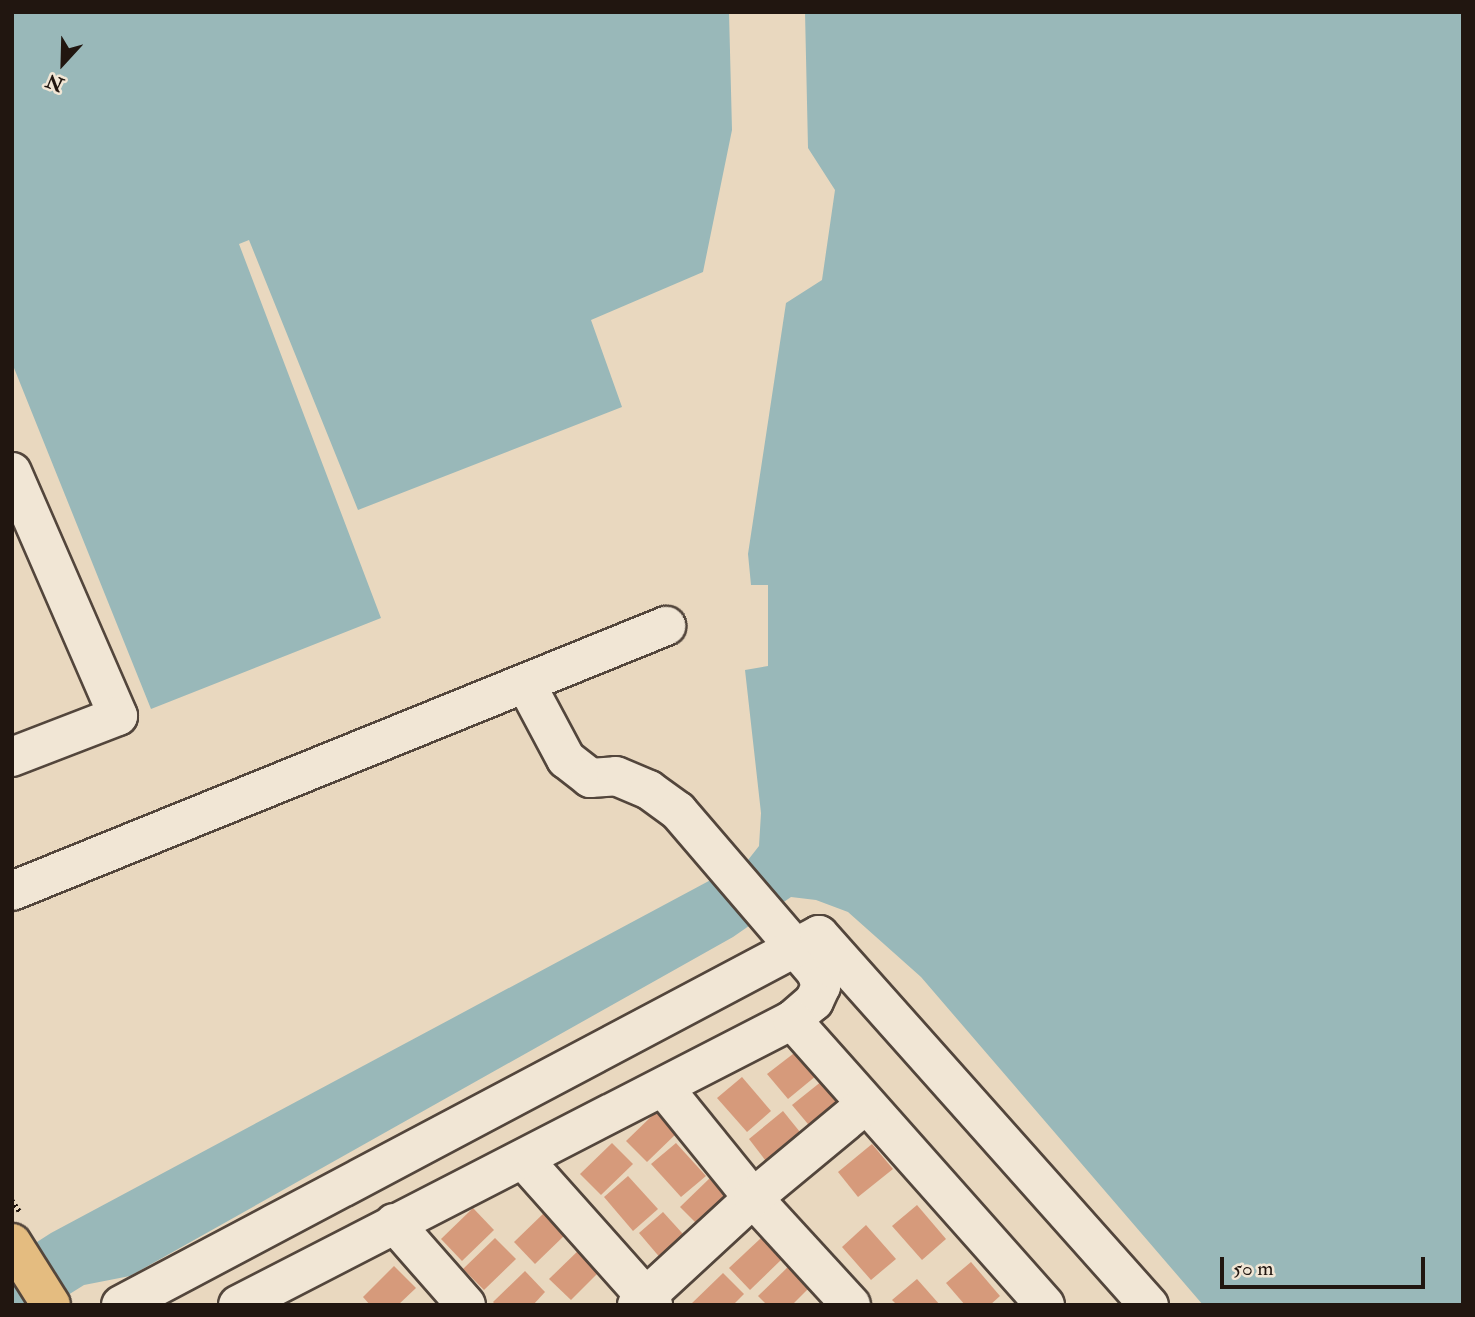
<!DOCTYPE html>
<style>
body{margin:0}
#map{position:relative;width:1475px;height:1317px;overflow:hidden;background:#e9d8bf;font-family:"IM FELL Double Pica",serif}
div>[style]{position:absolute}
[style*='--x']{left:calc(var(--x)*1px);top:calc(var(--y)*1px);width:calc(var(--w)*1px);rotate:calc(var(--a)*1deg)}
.water>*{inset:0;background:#99b8b9}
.building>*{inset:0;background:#d69a7b}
.path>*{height:4.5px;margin-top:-2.25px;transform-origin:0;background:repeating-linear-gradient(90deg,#211610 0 2px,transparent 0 5.5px)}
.roads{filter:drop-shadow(2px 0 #53463c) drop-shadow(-2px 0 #53463c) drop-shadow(0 2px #53463c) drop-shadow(0 -2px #53463c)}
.minor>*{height:38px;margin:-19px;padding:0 19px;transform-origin:19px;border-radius:19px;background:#f1e6d5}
.highway>*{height:38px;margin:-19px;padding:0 19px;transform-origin:19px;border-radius:19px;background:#e4bc80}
span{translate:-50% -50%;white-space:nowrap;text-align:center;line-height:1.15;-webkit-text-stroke:6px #f1e6d5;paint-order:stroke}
.frame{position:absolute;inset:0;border:14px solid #211610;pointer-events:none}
.north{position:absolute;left:28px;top:28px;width:70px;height:70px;-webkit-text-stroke:5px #f1e6d5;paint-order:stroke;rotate:202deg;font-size:19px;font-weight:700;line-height:28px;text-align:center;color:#211610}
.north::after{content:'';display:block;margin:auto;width:24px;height:32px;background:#211610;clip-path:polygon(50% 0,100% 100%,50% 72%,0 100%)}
.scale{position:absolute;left:1220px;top:1257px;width:205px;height:32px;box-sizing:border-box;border:4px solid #211610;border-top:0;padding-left:9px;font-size:21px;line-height:24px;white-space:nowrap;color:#211610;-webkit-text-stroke:5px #f1e6d5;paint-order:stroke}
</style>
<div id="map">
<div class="water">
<i style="clip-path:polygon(12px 12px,729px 12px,732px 130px,703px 272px,591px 320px,622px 407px,358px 510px,249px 240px,239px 244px,381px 618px,151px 709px,12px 363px)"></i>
<i style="clip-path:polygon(805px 12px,1463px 12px,1463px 1305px,1203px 1305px,921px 977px,848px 912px,816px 900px,791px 897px,733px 937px,130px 1276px,84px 1285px,52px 1305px,12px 1305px,12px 1258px,51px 1233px,748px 860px,759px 846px,761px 813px,745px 670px,768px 666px,768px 585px,751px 585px,748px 554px,786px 303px,822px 280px,835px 190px,808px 148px)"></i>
</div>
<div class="building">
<i style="clip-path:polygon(802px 1047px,822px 1071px,788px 1099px,767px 1074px)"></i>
<i style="clip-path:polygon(742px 1077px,771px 1111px,747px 1132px,717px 1098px)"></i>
<i style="clip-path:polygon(827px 1077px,848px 1102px,813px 1130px,792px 1105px)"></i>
<i style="clip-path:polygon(658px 1110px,679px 1131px,647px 1162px,626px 1141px)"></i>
<i style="clip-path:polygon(783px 1111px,804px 1137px,769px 1165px,749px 1139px)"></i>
<i style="clip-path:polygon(612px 1143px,633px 1164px,601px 1195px,580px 1174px)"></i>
<i style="clip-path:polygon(676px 1143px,706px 1176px,681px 1197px,651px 1164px)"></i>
<i style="clip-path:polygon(872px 1144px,893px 1169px,858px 1197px,838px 1172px)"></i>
<i style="clip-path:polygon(628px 1176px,658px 1209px,633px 1231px,604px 1197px)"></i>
<i style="clip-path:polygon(712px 1176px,733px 1197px,701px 1228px,680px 1207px)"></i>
<i style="clip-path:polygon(917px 1205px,946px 1239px,922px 1260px,892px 1226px)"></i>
<i style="clip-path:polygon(473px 1208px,494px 1230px,462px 1261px,441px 1239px)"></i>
<i style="clip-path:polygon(546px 1211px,567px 1233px,535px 1264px,514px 1242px)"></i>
<i style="clip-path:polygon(663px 1212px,693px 1245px,668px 1267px,639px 1233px)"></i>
<i style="clip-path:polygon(866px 1225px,896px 1259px,871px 1280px,842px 1247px)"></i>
<i style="clip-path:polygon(495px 1238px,516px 1259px,484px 1290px,463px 1269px)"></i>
<i style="clip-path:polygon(761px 1238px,782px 1259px,750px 1290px,729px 1268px)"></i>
<i style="clip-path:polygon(581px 1248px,602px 1269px,571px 1300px,549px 1279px)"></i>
<i style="clip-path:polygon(971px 1262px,1000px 1296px,990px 1305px,965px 1305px,946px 1283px)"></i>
<i style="clip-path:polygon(790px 1265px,811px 1286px,792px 1305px,767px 1305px,758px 1296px)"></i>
<i style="clip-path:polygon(394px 1266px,416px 1288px,398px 1305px,370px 1305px,363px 1297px)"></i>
<i style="clip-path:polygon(525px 1271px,545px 1292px,533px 1305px,496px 1305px,493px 1302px)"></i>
<i style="clip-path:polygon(723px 1273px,744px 1294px,733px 1305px,690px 1305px)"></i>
<i style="clip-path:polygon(917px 1279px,940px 1305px,897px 1305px,892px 1300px)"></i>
</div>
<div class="path">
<i style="--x:12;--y:1200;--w:14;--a:56"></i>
</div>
<div class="roads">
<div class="minor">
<i style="--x:12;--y:472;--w:266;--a:66.5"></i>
<i style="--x:118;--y:716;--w:114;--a:158.9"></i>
<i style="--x:527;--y:686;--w:83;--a:61.9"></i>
<i style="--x:566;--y:759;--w:31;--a:38"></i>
<i style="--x:590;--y:778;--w:26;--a:-4"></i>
<i style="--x:616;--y:776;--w:36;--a:23"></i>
<i style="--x:649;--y:790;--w:36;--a:36"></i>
<i style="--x:678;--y:811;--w:212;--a:49.4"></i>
<i style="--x:816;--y:972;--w:15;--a:70"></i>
<i style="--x:821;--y:986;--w:17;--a:115"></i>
<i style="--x:814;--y:1001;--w:29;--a:139"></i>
<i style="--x:12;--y:891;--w:706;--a:-22.06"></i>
<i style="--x:664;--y:1088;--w:141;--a:51"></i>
<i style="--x:753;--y:1198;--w:145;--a:47.5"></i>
<i style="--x:524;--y:1160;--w:194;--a:48.3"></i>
<i style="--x:394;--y:1223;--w:109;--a:48.7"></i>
<i style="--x:121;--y:1305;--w:790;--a:-27.93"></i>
<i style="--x:819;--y:935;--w:496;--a:48.3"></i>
<i style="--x:238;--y:1305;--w:623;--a:-27.22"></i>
<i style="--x:792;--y:1020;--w:381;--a:48.4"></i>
<i style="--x:637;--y:1305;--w:158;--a:-42.7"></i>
<i style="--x:753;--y:1198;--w:146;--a:-39.7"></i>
</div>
<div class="highway">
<i style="--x:12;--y:1243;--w:73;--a:57.8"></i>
</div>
</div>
<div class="frame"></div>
<div class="north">N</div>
<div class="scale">50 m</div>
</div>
